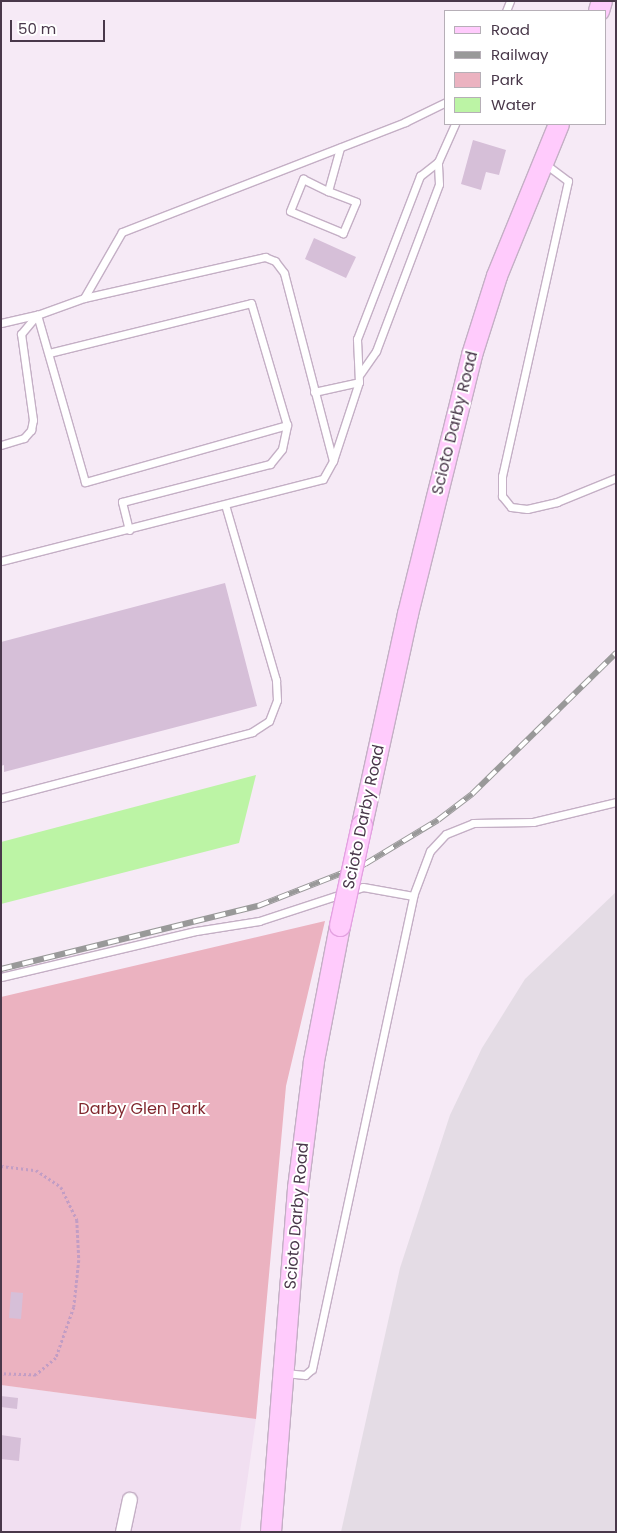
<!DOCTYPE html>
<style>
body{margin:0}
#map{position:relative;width:617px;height:1533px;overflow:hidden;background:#f6eaf6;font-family:Poppins,sans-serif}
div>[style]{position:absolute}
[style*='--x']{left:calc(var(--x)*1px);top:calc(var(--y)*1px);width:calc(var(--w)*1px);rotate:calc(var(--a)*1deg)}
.residential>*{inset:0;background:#f1dff1}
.industrial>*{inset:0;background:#e4dce5}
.green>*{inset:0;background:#ebb2c0}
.water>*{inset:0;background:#bcf4a5}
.building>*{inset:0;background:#d6bfd8}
.path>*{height:2.5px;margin-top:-1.25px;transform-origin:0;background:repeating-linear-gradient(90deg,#c29dc4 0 2.5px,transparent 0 5px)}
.roads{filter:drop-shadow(1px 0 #c4afc5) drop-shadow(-1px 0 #c4afc5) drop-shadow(0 1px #c4afc5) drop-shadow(0 -1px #c4afc5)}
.lane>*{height:7px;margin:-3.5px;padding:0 3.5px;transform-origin:3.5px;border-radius:3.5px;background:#fff}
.street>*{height:14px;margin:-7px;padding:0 7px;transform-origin:7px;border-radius:7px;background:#fff}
.secondary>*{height:20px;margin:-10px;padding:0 10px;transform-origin:10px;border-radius:10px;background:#ffcbfc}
.rail>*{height:5.5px;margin-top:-2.75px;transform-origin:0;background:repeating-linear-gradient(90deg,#fff 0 11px,#999 0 22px);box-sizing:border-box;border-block:1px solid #999}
.bridges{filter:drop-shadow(1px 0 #e3a1e1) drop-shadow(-1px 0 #e3a1e1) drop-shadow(0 1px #e3a1e1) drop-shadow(0 -1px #e3a1e1)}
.secondary-bridge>*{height:20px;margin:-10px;padding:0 10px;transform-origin:10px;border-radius:10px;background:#ffcbfc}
span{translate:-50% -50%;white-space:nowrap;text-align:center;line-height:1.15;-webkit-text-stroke:4px #fff;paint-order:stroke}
.street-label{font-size:16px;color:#49384a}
.park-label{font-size:16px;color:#80272e}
.frame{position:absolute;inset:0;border:2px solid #49384a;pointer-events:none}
.legend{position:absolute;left:444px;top:10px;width:162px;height:115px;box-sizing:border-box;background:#fff;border:1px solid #b6afb7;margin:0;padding:6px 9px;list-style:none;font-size:15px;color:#49384a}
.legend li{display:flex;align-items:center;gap:10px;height:25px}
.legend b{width:25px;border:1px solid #b6afb7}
.scale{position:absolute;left:10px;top:20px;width:95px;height:22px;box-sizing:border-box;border:2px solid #49384a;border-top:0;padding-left:6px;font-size:15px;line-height:18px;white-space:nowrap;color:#49384a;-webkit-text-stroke:4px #fff;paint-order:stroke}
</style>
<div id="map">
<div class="residential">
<i style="clip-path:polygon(1px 1385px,256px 1419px,240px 1532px,1px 1532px)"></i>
</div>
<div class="industrial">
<i style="clip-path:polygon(616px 892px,616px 1532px,341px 1532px,400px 1268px,450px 1115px,482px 1048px,525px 979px)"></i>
</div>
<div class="green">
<i style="clip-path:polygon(325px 921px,286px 1086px,256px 1419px,1px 1385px,1px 997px)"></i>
</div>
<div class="water">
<i style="clip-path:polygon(256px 775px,239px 843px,1px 904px,1px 842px)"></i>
</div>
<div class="building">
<i style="clip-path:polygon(473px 140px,506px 150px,499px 175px,486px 172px,481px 190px,461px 184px)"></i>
<i style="clip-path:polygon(314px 238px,356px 257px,346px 278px,305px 259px)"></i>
<i style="clip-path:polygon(225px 583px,257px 706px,4px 772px,4px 765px,1px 766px,1px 642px)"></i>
<i style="clip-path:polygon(11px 1292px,23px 1293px,21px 1319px,9px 1318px)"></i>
<i style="clip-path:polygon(1px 1396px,18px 1398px,17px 1409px,1px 1407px)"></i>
<i style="clip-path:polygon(1px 1435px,21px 1438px,19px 1461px,1px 1459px)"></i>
</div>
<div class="path">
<i style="--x:1;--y:1166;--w:35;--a:7"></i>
<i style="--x:36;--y:1170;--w:30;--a:34"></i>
<i style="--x:61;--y:1187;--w:37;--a:64"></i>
<i style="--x:77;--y:1220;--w:40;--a:87.1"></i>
<i style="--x:79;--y:1260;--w:47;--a:96.1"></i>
<i style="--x:74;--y:1307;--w:54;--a:109.4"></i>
<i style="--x:56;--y:1358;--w:26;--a:140"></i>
<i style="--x:36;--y:1375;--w:35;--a:-178"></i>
</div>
<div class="roads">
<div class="lane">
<i style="--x:506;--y:11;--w:11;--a:-68"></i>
<i style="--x:544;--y:163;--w:30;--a:37"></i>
<i style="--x:568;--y:181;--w:302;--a:102.6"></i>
<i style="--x:502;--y:476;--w:20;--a:90"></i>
<i style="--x:502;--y:496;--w:14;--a:51"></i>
<i style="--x:511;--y:507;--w:16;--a:7"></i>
<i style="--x:527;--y:509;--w:31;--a:-13"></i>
<i style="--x:557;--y:502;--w:64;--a:-22.1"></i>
<i style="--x:328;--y:191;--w:30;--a:21"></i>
<i style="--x:356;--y:202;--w:34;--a:113"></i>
<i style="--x:343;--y:233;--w:57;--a:-157.5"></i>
<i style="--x:290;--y:211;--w:35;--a:-68"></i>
<i style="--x:303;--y:179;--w:28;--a:26"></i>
<i style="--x:328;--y:191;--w:45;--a:-74.4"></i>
<i style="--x:84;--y:298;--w:186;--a:-12.8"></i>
<i style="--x:265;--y:257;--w:11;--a:22"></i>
<i style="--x:275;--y:261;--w:15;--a:53"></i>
<i style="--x:284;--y:273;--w:194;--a:75.4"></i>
<i style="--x:1;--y:323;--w:37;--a:-13"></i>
<i style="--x:49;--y:353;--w:208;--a:-13.9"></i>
<i style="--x:251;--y:303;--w:127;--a:73.6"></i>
<i style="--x:287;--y:425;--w:210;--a:164.2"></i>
<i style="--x:85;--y:482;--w:174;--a:-106"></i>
<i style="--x:37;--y:315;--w:50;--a:-19.9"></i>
<i style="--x:84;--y:298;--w:76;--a:-60.1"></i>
<i style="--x:122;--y:232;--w:304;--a:-21.2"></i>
<i style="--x:405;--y:122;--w:46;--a:-26"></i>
<i style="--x:360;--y:374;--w:28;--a:-55"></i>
<i style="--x:376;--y:351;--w:178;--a:-69.3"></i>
<i style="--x:439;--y:184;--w:22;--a:-93"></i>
<i style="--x:438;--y:162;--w:42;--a:-65.9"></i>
<i style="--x:314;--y:392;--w:46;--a:-12.5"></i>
<i style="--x:1;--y:445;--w:24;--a:-17"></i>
<i style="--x:24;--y:438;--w:11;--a:-49"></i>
<i style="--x:31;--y:430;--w:10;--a:-79"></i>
<i style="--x:33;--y:420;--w:87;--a:-97.9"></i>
<i style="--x:21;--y:334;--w:25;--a:-50"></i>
<i style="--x:129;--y:530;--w:29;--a:-104"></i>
<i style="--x:122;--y:502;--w:153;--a:-14.4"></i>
<i style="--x:270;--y:464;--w:19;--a:-51"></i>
<i style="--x:282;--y:449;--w:25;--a:-78"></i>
<i style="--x:1;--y:561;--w:332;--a:-14.3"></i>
<i style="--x:323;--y:479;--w:21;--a:-61"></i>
<i style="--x:333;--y:461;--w:83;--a:-71.8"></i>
<i style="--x:359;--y:382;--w:43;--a:-92.7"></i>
<i style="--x:357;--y:339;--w:175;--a:-68.9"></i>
<i style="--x:420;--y:176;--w:23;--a:-38"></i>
<i style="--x:1;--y:798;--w:260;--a:-14.7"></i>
<i style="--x:252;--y:732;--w:20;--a:-33"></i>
<i style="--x:269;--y:721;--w:22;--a:-69"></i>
<i style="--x:277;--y:700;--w:20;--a:-93"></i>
<i style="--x:276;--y:680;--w:182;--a:-106.2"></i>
<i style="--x:1;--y:977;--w:200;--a:-13.3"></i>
<i style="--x:196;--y:931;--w:64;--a:-9"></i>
<i style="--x:259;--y:921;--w:109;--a:-18.1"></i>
<i style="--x:363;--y:887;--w:51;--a:10.2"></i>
<i style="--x:285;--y:1373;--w:20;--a:6"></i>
<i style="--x:305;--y:1375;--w:9;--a:-41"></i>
<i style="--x:312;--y:1369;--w:484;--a:-77.9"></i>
<i style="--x:413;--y:896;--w:48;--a:-69.3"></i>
<i style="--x:430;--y:851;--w:23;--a:-47"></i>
<i style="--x:446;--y:834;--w:29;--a:-22"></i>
<i style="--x:473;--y:823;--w:60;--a:-1"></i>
<i style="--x:533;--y:822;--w:85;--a:-13.5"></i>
</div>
<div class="street">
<i style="--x:123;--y:1532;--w:33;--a:-78"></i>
</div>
<div class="secondary">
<i style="--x:599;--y:11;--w:10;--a:-73"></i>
<i style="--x:362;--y:825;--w:216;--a:-77.7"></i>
<i style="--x:408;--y:614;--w:267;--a:-76.1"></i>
<i style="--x:472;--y:355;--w:83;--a:-72.4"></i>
<i style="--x:497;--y:276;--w:164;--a:-67.8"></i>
<i style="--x:271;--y:1532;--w:345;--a:-85.5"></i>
<i style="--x:298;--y:1188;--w:128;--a:-82.8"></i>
<i style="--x:314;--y:1061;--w:137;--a:-79.1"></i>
</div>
</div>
<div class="rail">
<i style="--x:1;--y:969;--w:265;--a:-13.8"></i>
<i style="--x:258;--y:906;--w:115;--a:-21.4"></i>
<i style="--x:365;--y:864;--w:85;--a:-31.1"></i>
<i style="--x:438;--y:820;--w:43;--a:-37.4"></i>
<i style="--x:472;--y:794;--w:202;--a:-44.4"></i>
</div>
<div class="bridges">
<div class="secondary-bridge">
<i style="--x:340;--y:926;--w:103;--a:-77.7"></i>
</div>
</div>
<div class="street-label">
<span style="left:455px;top:423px;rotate:-76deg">Scioto Darby Road</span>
<span style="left:364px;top:817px;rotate:-78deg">Scioto Darby Road</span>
<span style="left:297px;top:1216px;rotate:-85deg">Scioto Darby Road</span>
</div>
<div class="park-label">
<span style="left:142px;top:1109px">Darby Glen Park</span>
</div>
<div class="frame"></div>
<ul class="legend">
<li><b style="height:6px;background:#ffcbfc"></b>Road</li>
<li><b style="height:6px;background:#999"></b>Railway</li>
<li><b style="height:14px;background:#ebb2c0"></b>Park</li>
<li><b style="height:14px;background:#bcf4a5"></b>Water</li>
</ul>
<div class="scale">50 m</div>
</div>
